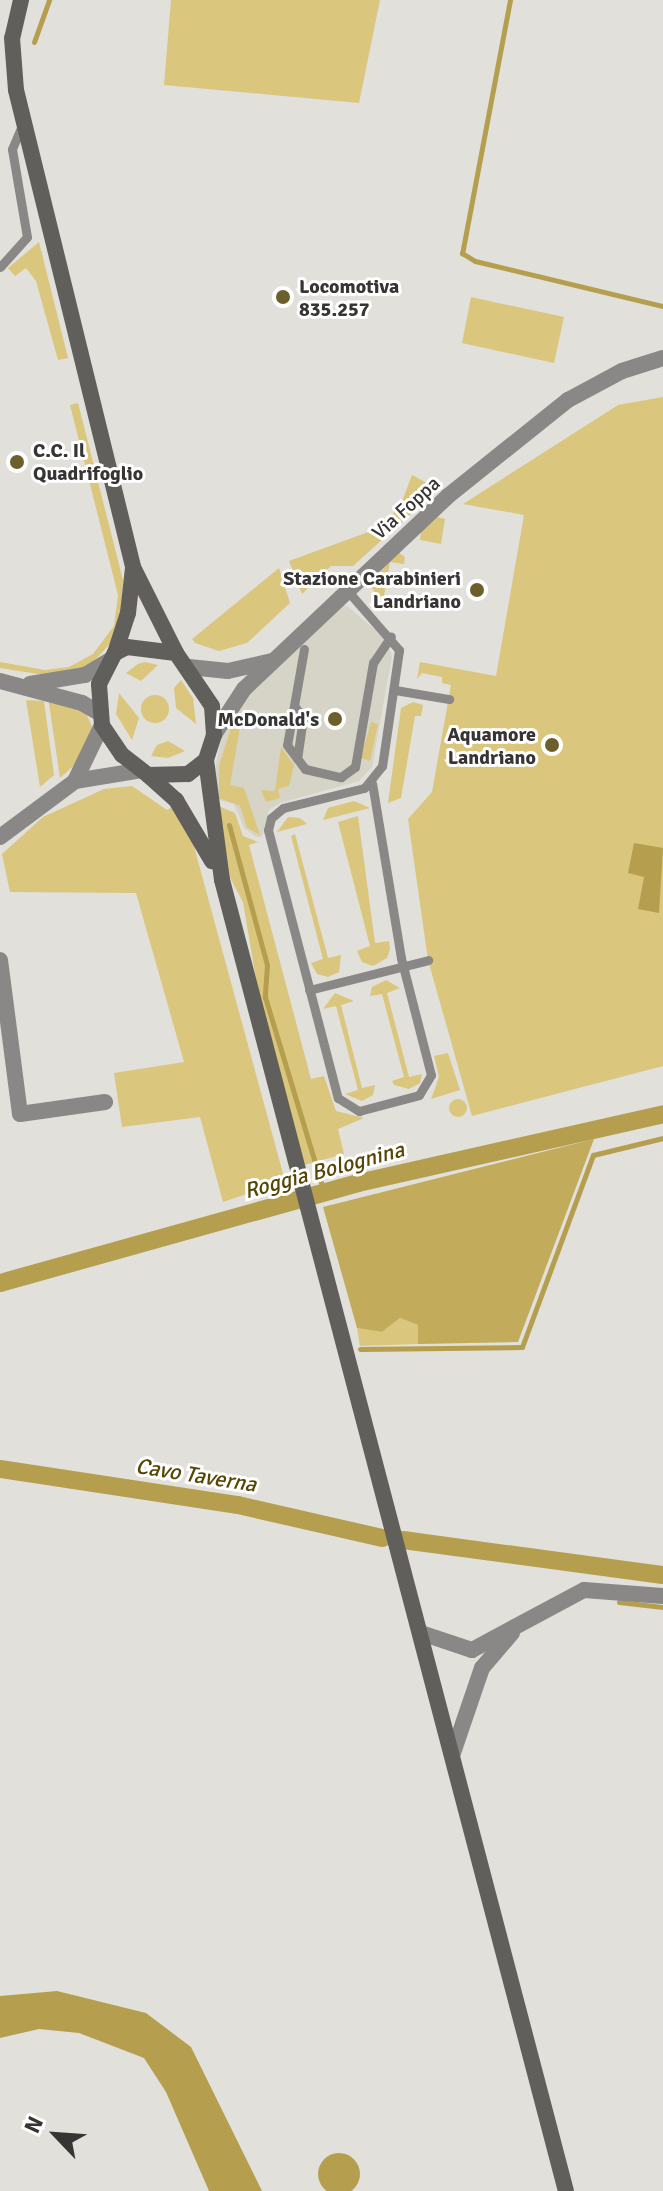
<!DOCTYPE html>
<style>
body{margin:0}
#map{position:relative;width:663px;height:2191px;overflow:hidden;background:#e1e0db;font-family:Signika,sans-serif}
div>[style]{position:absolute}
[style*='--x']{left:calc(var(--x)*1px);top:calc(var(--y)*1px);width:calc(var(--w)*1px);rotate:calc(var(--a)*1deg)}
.built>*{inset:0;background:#d6d3c7}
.green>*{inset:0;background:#dbc67d}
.round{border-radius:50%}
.forest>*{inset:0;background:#c2ac5c}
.water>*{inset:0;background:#b59f4f}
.stream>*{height:5px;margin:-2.5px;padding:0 2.5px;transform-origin:2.5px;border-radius:2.5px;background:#b59f4f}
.canal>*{height:18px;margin:-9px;padding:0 9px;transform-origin:9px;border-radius:9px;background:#b59f4f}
.lane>*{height:9px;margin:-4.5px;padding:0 4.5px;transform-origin:4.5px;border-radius:4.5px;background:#898886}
.street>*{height:16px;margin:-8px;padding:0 8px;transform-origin:8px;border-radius:8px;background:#898886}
.secondary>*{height:16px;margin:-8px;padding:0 8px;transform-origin:8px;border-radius:8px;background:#605f5c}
.dots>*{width:22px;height:22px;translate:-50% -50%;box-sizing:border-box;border:4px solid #fff;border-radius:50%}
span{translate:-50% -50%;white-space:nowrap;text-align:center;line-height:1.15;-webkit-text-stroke:6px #fff;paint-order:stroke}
.poi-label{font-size:20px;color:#363533;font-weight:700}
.left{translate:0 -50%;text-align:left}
.right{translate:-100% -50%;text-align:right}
.street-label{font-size:20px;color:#363533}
.water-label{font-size:22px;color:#564603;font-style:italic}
.north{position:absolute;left:16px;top:2095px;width:80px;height:80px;-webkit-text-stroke:6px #fff;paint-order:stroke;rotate:295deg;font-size:22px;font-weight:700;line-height:32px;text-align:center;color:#363533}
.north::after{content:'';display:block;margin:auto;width:28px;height:36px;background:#363533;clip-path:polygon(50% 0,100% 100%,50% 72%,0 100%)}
</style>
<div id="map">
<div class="built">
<i style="clip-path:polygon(347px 606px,385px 638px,392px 656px,372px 767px,359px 781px,280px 803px,269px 810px,262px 837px,256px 837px,244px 828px,234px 804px,216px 799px,214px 774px,221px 740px,248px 693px,341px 607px)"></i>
</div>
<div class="green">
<i style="clip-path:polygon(171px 0,380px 0,359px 103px,164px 85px)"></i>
<i style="clip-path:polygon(39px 242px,68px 358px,58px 360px,36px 281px,26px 268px,15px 276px,8px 268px)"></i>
<i style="clip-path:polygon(471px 297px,564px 317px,554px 363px,462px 343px)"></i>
<i style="clip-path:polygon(663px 397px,663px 1066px,472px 1116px,428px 960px,408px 819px,432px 792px,451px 685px,442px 683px,442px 677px,422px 673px,417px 679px,420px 662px,496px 676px,524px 515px,463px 504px,618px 405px)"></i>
<i style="clip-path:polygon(78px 403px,123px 580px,121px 611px,113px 640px,89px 667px,44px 675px,0 668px,0 662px,45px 670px,69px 667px,93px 654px,114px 626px,118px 595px,70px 405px)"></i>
<i style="clip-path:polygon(412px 475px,427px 483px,423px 503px,353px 566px,331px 566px,302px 594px,289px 561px,382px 527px,401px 504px)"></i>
<i style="clip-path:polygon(438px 517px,445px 519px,441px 544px,420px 540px,421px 531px)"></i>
<i style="clip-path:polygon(398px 552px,405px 557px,404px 564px,390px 562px,383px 601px,369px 585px)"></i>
<i style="clip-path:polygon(279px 568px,290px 603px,247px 643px,219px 651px,195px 643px,192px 639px)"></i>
<i style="clip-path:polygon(138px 664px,145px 662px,158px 665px,141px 681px,126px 673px)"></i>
<i style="clip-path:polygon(181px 680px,193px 698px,196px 724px,176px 708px,174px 688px)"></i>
<i style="clip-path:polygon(119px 693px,139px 718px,132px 740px,116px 714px)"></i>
<i class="round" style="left:141px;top:695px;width:28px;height:28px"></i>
<i style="clip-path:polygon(48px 697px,86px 713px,92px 727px,77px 763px,60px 778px)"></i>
<i style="clip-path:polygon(26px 700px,44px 701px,54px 775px,40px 787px)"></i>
<i style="clip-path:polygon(413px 702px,423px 705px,421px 716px,415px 716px,401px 798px,388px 803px,401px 708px)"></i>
<i style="clip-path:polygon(235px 715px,242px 716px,230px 785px,244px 788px,260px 835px,247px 828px,240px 806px,219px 798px,219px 766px)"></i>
<i style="clip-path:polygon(371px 722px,378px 724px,370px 761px,361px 758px)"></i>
<i style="clip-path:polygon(168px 741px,185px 751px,168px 758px,151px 756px,157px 745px)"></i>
<i style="clip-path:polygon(281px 747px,294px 765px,289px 786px,278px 789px,280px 798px,266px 802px,261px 790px,275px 791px)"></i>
<i style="clip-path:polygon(132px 786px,167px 810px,172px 807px,192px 839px,285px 1181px,223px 1202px,200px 1117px,122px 1127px,114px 1073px,184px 1062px,136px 893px,10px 892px,2px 854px,43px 817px,104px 789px)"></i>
<i style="clip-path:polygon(354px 801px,370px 808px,323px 820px,328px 808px)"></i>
<i style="clip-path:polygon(216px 805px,235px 813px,243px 836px,258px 842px,249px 845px,311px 1079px,324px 1076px,336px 1111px,364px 1118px,338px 1129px,344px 1154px,304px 1165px,260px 1003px,243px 902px,226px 870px)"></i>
<i style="clip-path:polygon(358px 816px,375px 943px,389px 941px,390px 949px,387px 958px,373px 966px,362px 962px,357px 951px,370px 946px,338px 822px)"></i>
<i style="clip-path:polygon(288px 817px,300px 818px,307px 824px,277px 832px)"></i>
<i style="clip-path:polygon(295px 834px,328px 958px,341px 955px,339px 972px,328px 977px,317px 974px,311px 963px,323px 959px,291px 836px)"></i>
<i style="clip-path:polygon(386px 980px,400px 988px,387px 993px,409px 1077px,422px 1074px,420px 1083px,409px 1089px,394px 1085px,392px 1081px,404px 1077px,382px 994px,370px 996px,372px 987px)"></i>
<i style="clip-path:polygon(335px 993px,354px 1001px,341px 1005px,362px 1088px,375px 1085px,373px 1095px,362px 1101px,345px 1094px,358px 1090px,336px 1006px,323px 1009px)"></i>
<i style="clip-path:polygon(448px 1053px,460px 1090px,431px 1099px,439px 1077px,434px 1056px)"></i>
<i class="round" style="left:449px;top:1099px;width:18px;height:18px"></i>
<i style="clip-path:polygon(400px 1318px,418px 1325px,418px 1344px,360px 1346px,357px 1328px,382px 1332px)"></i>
</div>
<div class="forest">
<i style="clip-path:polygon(594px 1139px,518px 1342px,418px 1344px,418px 1325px,400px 1318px,382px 1332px,357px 1328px,323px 1207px)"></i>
</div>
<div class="water">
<i style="clip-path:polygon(634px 843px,663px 848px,659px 913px,638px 909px,644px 877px,628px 873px)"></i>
<i style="clip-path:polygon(57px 1991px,146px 2013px,191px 2047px,262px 2191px,209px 2191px,166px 2092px,144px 2058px,79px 2033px,39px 2029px,0 2038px,0 1996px)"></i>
<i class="round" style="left:318px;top:2153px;width:42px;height:42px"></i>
</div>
<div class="stream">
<i style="--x:510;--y:0;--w:258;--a:100.7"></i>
<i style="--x:462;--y:253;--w:15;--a:32"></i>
<i style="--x:475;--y:261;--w:193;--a:13.5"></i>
<i style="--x:34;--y:42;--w:45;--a:-70.3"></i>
<i style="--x:229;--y:825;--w:145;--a:74.8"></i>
<i style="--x:267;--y:965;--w:32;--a:94"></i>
<i style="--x:265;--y:997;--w:205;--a:73.2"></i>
<i style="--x:360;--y:1349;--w:162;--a:-0.7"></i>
<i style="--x:522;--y:1347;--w:205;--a:-69.7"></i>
<i style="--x:593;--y:1155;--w:72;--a:-13.7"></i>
<i style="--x:619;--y:1602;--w:44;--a:6.5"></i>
</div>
<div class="canal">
<i style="--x:0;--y:1283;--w:372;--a:-15.6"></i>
<i style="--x:358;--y:1183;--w:313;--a:-12.7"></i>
<i style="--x:0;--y:1469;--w:241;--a:8.6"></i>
<i style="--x:238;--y:1505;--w:148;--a:12.9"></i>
<i style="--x:403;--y:1540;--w:262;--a:7.7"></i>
</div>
<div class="lane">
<i style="--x:0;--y:267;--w:40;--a:-48"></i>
<i style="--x:27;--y:237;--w:89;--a:-99.7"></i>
<i style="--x:12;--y:149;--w:28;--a:-67"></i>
<i style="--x:346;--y:589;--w:81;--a:49"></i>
<i style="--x:399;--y:650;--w:117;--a:98.3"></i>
<i style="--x:382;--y:766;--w:28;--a:129"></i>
<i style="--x:364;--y:788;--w:83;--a:166.1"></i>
<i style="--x:283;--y:808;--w:16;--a:140"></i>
<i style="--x:271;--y:818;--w:12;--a:104"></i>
<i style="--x:268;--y:830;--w:277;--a:75.4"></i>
<i style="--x:338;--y:1098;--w:25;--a:32"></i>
<i style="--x:359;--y:1111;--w:62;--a:-14.9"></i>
<i style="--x:419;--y:1095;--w:23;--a:-59"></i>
<i style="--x:431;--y:1075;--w:121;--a:-104.4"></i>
<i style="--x:401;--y:958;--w:177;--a:-99.4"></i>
<i style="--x:304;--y:649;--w:97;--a:100"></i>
<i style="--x:287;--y:745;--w:30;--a:53"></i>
<i style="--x:305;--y:769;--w:37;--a:13"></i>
<i style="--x:341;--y:777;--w:17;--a:-36"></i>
<i style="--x:355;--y:767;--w:106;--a:-80.2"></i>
<i style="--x:373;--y:663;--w:32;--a:-56"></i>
<i style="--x:395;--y:690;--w:55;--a:9.5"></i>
<i style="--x:296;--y:708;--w:12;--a:55"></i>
<i style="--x:303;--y:718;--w:41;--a:98.3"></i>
<i style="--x:309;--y:990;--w:123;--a:-14.1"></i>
</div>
<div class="street">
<i style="--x:189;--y:667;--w:39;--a:6"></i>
<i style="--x:228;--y:671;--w:45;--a:-12.8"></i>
<i style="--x:0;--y:681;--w:85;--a:15"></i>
<i style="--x:82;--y:703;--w:22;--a:30"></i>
<i style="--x:30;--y:684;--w:56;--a:-9.3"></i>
<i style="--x:85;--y:675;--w:29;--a:-31"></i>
<i style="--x:214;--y:735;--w:55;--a:-56.9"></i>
<i style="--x:244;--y:689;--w:281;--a:-43.4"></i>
<i style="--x:448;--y:496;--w:154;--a:-38.7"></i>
<i style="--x:568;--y:400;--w:61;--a:-28.2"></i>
<i style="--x:622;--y:371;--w:43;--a:-17.6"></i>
<i style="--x:75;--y:781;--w:63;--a:-9.2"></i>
<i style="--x:0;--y:837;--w:94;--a:-36.7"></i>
<i style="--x:75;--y:781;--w:62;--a:-64.3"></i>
<i style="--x:0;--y:960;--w:155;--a:82.6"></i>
<i style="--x:20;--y:1114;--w:86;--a:-8"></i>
<i style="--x:421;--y:1633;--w:54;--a:18.4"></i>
<i style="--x:472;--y:1650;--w:127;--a:-28.2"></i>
<i style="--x:584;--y:1590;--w:79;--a:4.3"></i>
<i style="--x:453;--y:1753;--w:90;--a:-71.2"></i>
<i style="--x:482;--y:1668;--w:46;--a:-49.4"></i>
</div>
<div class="secondary">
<i style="--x:21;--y:0;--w:39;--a:103"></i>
<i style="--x:12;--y:38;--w:52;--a:85.6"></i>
<i style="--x:16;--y:90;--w:491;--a:76.2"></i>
<i style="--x:133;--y:567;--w:96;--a:63.4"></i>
<i style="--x:176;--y:653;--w:64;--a:55.8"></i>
<i style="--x:212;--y:706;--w:29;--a:86"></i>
<i style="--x:214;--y:735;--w:26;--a:108"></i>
<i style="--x:206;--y:760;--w:23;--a:142"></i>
<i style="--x:188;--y:774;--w:40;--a:178.6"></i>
<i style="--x:148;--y:775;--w:33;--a:-142"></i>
<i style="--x:122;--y:755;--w:36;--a:-124"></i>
<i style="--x:102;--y:725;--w:41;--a:-94.2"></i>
<i style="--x:99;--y:684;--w:35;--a:-63"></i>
<i style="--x:115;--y:653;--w:13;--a:-27"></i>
<i style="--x:127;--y:647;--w:49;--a:7"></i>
<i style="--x:115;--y:653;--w:42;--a:-72"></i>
<i style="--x:128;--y:613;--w:45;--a:-83.7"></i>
<i style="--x:206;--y:760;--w:121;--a:82.4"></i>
<i style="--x:222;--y:880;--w:1355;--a:75.3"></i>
<i style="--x:148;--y:775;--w:38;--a:42"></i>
<i style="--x:176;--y:800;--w:71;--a:59.5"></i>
</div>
<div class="dots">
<i style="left:283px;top:297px;background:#6d5f2c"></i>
<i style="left:17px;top:462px;background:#6d5f2c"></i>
<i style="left:477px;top:590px;background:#6d5f2c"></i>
<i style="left:335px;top:719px;background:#6d5f2c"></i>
<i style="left:552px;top:745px;background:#6d5f2c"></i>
</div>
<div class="poi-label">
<span class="left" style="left:299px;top:298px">Locomotiva<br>835.257</span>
<span class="left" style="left:33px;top:462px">C.C. Il<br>Quadrifoglio</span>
<span class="right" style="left:461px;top:590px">Stazione Carabinieri<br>Landriano</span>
<span class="right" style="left:319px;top:719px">McDonald's</span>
<span class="right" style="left:536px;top:746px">Aquamore<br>Landriano</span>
</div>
<div class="street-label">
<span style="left:406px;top:508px;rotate:-42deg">Via Foppa</span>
</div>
<div class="water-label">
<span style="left:324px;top:1170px;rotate:-15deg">Roggia Bolognina</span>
<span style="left:196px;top:1475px;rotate:9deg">Cavo Taverna</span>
</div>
<div class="north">N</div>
</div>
